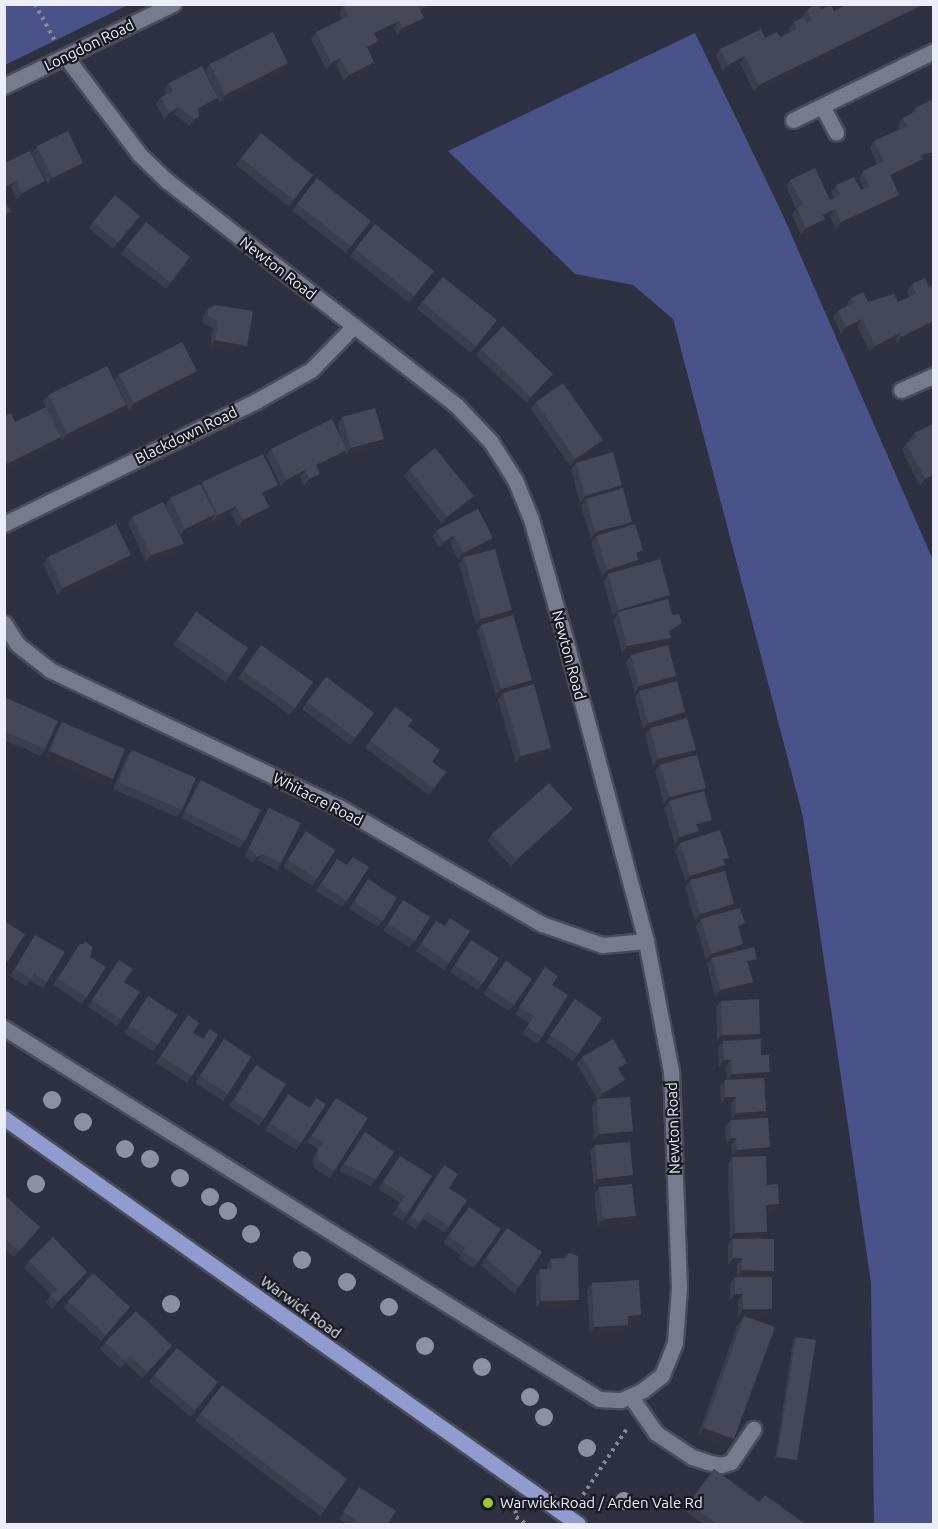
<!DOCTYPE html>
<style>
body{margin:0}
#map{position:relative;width:938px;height:1529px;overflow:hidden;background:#2e3141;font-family:Ubuntu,sans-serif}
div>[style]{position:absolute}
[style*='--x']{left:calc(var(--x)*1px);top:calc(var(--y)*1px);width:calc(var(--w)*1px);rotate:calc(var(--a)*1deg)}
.green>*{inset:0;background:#4a528a}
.path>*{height:4px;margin-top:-2px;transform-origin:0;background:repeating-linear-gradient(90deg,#878a98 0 3px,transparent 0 7.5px)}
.roads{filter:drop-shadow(2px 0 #494c5a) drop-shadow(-2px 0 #494c5a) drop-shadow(0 2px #494c5a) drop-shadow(0 -2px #494c5a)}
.minor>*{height:15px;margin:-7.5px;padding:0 7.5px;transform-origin:7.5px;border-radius:7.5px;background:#777b8e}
.major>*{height:15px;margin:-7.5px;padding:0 7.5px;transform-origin:7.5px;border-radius:7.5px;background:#929bcf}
.trees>*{width:18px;height:18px;margin:-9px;border-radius:50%;background:#8d91a2}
.wall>*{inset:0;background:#3a3e4d}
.shaded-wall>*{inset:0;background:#30323e}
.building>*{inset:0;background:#444859}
.dots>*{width:16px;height:16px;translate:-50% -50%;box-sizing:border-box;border:3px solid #181921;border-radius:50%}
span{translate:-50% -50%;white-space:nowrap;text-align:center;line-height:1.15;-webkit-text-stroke:4.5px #181921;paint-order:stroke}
.street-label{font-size:15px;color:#ebeef9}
.poi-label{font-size:15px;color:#ebeef9}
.left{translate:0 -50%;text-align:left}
.frame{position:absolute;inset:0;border:6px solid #ebeef9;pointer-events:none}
</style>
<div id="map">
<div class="green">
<i style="clip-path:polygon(5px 4px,128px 4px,128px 5px,5px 65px)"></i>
<i style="clip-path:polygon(695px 33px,781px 211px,933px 560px,933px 1524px,874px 1524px,871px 1283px,803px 817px,673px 319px,633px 285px,575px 274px,448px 151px)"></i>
</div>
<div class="path">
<i style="--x:35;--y:4;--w:42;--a:61.6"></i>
<i style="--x:579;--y:1501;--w:89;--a:-56.5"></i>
<i style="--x:515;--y:1503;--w:14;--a:86"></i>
<i style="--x:516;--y:1517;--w:12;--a:35"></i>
</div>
<div class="roads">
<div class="minor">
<i style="--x:4;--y:86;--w:188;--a:-25.9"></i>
<i style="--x:822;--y:106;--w:30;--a:62"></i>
<i style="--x:793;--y:120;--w:157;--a:-26.1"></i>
<i style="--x:901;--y:390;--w:36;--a:-24"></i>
<i style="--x:4;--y:524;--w:280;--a:-26"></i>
<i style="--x:256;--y:401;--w:63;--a:-29.4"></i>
<i style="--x:311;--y:370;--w:62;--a:-45.7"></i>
<i style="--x:4;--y:623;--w:25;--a:58"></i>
<i style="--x:17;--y:644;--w:42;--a:38.2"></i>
<i style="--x:50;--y:670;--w:320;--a:25.4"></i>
<i style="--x:339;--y:807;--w:234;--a:30"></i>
<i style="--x:542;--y:924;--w:64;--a:19.3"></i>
<i style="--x:602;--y:945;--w:44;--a:-5.2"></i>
<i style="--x:4;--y:1028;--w:701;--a:31.94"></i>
<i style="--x:599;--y:1399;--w:22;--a:3"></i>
<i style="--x:621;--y:1400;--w:24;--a:-24"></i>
<i style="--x:643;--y:1390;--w:24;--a:-38"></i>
<i style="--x:662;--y:1375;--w:35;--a:-68"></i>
<i style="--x:675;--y:1342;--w:54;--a:-85.8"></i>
<i style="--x:679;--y:1288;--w:217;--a:-92.1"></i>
<i style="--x:671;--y:1071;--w:132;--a:-100.9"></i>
<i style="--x:646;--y:941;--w:302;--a:-105"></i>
<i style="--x:568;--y:649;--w:135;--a:-105.9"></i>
<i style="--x:531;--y:519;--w:42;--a:-112.3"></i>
<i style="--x:515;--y:480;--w:45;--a:-122.3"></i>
<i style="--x:491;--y:442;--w:51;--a:-133.4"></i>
<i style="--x:456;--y:405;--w:366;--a:-142.2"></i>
<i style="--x:167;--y:181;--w:37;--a:-136"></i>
<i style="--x:140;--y:155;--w:123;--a:-127.1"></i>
<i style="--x:631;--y:1397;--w:44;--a:55.2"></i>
<i style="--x:656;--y:1433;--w:43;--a:33.7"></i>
<i style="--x:692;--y:1457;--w:16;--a:18"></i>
<i style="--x:707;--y:1462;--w:14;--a:12"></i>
<i style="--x:721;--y:1465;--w:10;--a:-17"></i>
<i style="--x:731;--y:1462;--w:40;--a:-56"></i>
</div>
<div class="major">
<i style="--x:4;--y:1118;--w:703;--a:35.27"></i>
</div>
</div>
<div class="trees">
<i style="left:52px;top:1100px"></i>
<i style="left:83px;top:1122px"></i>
<i style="left:125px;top:1149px"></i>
<i style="left:150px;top:1159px"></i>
<i style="left:180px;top:1178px"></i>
<i style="left:36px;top:1184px"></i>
<i style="left:210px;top:1197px"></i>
<i style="left:228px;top:1211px"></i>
<i style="left:251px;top:1234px"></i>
<i style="left:302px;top:1260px"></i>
<i style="left:347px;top:1282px"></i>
<i style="left:171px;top:1304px"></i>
<i style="left:389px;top:1307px"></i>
<i style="left:425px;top:1346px"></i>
<i style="left:482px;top:1367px"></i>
<i style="left:530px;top:1397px"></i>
<i style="left:544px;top:1417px"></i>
<i style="left:587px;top:1448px"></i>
<i style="left:624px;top:1501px"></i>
</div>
<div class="wall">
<i style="clip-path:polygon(345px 4px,440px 4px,421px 13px,424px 18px,419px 25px,398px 35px,394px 28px,376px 36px,373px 48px,369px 50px,370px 69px,344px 81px,336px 65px,326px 70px,311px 39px,316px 32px,342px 20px,339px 12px)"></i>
<i style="clip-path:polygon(845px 4px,922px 4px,917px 12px,754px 92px,740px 63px,723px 71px,716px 56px,720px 49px,765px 38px,780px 37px,790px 32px,789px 29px,794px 22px,803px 18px,802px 16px,807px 10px,821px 9px,834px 11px,845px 6px)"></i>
<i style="clip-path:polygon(210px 64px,284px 70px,220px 102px,205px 70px)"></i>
<i style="clip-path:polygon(169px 83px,213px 105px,199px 112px,195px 124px,190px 126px,174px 114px,164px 120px,156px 104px,161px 97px,166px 95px,164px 90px)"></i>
<i style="clip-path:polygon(933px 104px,933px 147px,932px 148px,928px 159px,922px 160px,918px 166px,892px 178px,899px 195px,894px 201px,836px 229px,830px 216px,825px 218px,825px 219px,821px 226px,801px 235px,792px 215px,796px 209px,786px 186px,790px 180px,830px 200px,834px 198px,831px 192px,836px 185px,861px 190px,864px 189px,859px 178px,863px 171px,877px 165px,870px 148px,874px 141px,900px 129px,898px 124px,903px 118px,911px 114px,915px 108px)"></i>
<i style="clip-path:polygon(37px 146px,78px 170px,48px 184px,32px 153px)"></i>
<i style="clip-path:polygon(241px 158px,313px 175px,289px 207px,236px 165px)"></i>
<i style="clip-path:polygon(4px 163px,40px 188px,17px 200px,11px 187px,4px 191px)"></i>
<i style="clip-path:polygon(297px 204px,366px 227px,346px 253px,292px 211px)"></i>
<i style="clip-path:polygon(93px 222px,135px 222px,113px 249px,89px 228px)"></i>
<i style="clip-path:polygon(126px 247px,186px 264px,166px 289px,121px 254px)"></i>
<i style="clip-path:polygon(355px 249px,434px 271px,409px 303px,350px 256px)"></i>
<i style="clip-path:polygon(912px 284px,933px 325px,897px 344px,895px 340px,870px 352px,857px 326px,841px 334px,833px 317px,838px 311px,847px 306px,847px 304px,851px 298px,868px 302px,898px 302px,909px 297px,907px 291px)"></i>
<i style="clip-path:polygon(422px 302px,497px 320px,471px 353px,417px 309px)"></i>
<i style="clip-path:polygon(208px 309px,243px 352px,210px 347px,213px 328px,203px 323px,203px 316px)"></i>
<i style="clip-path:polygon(481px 349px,548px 381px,527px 403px,476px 356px)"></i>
<i style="clip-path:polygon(197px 371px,192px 378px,129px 410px,114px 380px,119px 374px)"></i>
<i style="clip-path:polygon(48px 395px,121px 412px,62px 441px,61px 437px,56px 444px,4px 470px,4px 417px,15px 422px,58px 433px,43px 402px)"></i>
<i style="clip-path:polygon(536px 402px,603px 440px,598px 447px,570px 466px,531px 409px)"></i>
<i style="clip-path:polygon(342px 417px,384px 439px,379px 446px,346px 455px,345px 453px,342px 457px,317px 469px,315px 481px,304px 486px,300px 477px,281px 487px,266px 455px,271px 449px,341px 438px,337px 424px)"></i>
<i style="clip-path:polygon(914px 433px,933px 479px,920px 486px,902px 450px,906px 443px,910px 442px,909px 440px)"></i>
<i style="clip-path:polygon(576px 463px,622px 485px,620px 489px,630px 526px,643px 550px,639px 557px,637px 558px,638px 560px,633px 567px,667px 599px,672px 615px,682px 623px,677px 630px,670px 634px,671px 638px,666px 645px,622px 653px,613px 619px,616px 616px,613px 616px,603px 581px,607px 576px,602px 577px,591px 543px,595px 538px,591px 539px,581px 506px,584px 501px,580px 503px,571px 470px)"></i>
<i style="clip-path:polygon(409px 469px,469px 502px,442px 524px,404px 476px)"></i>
<i style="clip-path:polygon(202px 482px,278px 485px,273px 492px,264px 497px,269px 507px,264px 514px,238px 527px,231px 513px,213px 522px,212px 519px,210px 521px,180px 536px,165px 505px,170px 498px,201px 485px)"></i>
<i style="clip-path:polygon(132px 517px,179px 551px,146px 562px,128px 524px)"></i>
<i style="clip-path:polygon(437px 530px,488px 545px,458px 560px,450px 543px,439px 548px,433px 536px)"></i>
<i style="clip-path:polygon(48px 557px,127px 562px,58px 595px,43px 564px)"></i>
<i style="clip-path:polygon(464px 557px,508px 617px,546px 755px,516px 763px,498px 700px,502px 694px,496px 696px,477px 631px,481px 625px,496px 620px,476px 625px,459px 564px)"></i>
<i style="clip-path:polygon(196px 612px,248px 648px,225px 682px,173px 645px)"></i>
<i style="clip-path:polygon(261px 645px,313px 682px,290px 715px,238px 678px)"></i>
<i style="clip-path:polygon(631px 655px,671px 683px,680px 719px,643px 729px,635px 698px,639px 691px,635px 693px,626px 662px)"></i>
<i style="clip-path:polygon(326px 677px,374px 713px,350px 745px,302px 709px)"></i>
<i style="clip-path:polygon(4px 697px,45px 749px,41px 756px,4px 740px)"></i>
<i style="clip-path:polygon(395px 707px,432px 762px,446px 772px,429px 795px,365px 748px)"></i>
<i style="clip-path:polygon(62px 722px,113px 779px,108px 785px,45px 758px,58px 729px)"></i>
<i style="clip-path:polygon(650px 728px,691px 756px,712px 820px,708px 826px,698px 829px,694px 838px,675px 844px,664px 808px,668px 803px,664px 804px,655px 771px,660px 765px,683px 758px,653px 766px,645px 735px)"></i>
<i style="clip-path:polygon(132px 750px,182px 810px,177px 817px,113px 789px,127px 756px)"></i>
<i style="clip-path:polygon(201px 780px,245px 841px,240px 848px,181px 818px,196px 787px)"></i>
<i style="clip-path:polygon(269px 808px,281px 863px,277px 870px,257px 860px,252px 863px,245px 855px,265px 815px)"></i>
<i style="clip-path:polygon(568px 816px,511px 867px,488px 841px,492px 834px)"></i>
<i style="clip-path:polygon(301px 838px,335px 850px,312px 886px,283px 867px)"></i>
<i style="clip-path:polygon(680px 843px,725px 863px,721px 872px,729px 911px,740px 930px,739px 931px,738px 951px,757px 959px,752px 966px,749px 967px,753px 982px,748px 988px,715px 997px,707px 964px,711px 959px,706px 960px,696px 926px,701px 919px,714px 915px,695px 921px,685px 887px,689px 882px,686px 883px,675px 850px)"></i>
<i style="clip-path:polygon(337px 859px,347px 865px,369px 867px,342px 907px,316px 891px)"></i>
<i style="clip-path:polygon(363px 886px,397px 898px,378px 927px,349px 909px)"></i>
<i style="clip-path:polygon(403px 900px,430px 917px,410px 947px,383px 931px)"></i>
<i style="clip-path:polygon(436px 921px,445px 926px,470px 931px,444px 970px,416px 951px)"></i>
<i style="clip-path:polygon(35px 935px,47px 982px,43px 988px,30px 981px,26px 986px,10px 976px)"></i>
<i style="clip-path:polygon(79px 945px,90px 957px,106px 967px,82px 1004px,53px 985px)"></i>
<i style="clip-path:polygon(466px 947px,483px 983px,478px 990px,450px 972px)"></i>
<i style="clip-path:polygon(119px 960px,124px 982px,140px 992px,117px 1026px,88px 1007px)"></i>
<i style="clip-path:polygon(506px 961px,532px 979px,509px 1011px,483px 994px)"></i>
<i style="clip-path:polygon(545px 967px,552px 985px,568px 995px,537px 1044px,522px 1034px,529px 1023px,515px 1014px)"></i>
<i style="clip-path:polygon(148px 996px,177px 1015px,153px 1051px,124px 1033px)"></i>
<i style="clip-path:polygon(575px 999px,602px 1018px,573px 1061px,546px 1042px)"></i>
<i style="clip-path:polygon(721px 1001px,757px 1039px,761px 1055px,764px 1079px,766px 1111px,762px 1118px,770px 1147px,765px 1154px,732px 1156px,731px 1145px,726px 1145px,725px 1127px,730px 1120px,732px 1120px,731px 1104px,721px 1104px,720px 1086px,725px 1080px,727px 1079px,726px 1066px,719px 1067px,718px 1048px,723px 1042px,717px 1042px,716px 1007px)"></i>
<i style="clip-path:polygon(188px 1015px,193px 1033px,203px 1039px,218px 1035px,187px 1083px,156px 1063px)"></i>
<i style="clip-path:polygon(224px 1039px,251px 1057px,223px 1101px,195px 1083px)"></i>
<i style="clip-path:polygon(582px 1057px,622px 1070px,620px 1071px,621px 1087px,599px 1099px,633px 1131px,628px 1138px,594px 1141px,592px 1106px,597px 1099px,577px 1064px)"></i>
<i style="clip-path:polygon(251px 1071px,264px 1119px,259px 1126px,229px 1106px)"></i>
<i style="clip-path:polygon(284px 1101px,310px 1107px,326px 1104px,296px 1150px,265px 1130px)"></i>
<i style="clip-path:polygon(331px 1105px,334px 1171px,330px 1178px,314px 1168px,313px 1158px,318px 1149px,307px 1142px)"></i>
<i style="clip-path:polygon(365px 1132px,394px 1152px,371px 1186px,339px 1171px)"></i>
<i style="clip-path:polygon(595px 1145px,628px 1182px,594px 1185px,590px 1152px)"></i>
<i style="clip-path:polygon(400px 1156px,432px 1176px,403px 1221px,393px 1214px,400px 1203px,378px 1189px)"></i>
<i style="clip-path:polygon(732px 1157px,767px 1185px,774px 1211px,767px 1212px,762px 1238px,769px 1277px,767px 1316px,738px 1316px,738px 1301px,730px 1301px,730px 1284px,735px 1277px,737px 1277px,737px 1265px,728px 1265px,728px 1245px,732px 1239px,730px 1239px,728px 1164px)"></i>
<i style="clip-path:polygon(444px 1165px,449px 1188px,467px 1200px,445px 1233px,423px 1219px,415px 1229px,406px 1223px)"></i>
<i style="clip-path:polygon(599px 1187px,631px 1223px,598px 1226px,594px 1194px)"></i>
<i style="clip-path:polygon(4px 1195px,36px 1233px,14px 1257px,4px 1249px)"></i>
<i style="clip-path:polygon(469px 1207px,501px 1229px,473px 1268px,458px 1258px,461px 1255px,443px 1243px)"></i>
<i style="clip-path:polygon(507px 1228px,542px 1252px,514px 1294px,481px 1265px)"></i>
<i style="clip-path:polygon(565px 1258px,574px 1306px,536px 1307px,536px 1276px,540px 1269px,547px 1269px,547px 1266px,551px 1259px)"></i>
<i style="clip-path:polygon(29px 1261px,87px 1272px,82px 1279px,52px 1309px,46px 1302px,51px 1295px,24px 1268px)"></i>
<i style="clip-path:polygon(592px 1283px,636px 1322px,628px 1322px,628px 1325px,623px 1332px,590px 1334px,587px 1290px)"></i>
<i style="clip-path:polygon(68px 1301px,130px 1307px,126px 1314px,101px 1341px,64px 1308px)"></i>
<i style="clip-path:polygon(744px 1316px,727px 1449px,697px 1438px,737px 1326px)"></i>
<i style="clip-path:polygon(796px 1337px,797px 1460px,795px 1463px,775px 1460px,793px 1340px)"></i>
<i style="clip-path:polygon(105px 1342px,167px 1352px,142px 1378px,126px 1363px,120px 1368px,100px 1349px)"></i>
<i style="clip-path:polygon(154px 1375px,213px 1389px,191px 1417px,149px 1382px)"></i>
<i style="clip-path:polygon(200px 1414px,347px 1479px,320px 1516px,195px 1421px)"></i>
<i style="clip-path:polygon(714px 1469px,759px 1502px,805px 1524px,703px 1524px,684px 1510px)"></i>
<i style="clip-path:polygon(355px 1494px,388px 1524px,347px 1524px,339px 1519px)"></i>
</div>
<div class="shaded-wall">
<i style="clip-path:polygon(430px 4px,440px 4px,419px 14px,424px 7px)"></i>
<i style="clip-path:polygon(922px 5px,917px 12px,754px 92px,759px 85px)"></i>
<i style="clip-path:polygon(424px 18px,419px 25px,398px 35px,402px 28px)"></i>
<i style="clip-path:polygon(399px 21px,394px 28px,369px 39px,374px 33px)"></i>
<i style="clip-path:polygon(378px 41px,373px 48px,362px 54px,367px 47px)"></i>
<i style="clip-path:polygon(745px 56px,740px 63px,723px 71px,728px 65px)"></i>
<i style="clip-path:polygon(340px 58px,336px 65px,326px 70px,331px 63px)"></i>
<i style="clip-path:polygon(374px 62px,370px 69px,344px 81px,349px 75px)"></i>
<i style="clip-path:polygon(288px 63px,284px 70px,220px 102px,225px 95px)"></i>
<i style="clip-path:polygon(218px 98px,213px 105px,194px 115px,198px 108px)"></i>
<i style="clip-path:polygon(179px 107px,174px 114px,164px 120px,169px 113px)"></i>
<i style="clip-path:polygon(199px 117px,195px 124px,190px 126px,194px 119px)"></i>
<i style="clip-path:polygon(933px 152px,928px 159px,922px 160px,918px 166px,885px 182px,890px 175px,920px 155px)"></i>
<i style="clip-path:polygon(83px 163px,78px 170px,48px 184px,52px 178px)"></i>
<i style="clip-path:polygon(16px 181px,11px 187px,4px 191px,4px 188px,6px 186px)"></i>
<i style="clip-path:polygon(45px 181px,40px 188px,17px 200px,22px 193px)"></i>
<i style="clip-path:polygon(899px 195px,894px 201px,836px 229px,841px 222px)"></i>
<i style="clip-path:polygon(835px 209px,830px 216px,818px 221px,823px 215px)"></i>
<i style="clip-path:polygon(11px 212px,6px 218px,4px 219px,4px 215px)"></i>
<i style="clip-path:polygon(825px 219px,821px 226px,801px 235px,806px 228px)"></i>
<i style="clip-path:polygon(862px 319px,857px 326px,841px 334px,846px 327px)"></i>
<i style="clip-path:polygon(933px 321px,933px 325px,897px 344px,901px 337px)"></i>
<i style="clip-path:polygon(900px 333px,895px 340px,870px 352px,875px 346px)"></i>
<i style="clip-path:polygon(215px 340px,247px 346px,243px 352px,210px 347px)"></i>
<i style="clip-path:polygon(197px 371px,192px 378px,129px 410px,134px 403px)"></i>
<i style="clip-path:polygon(553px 374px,548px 381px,527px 403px,531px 397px)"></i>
<i style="clip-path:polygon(126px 405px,121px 412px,62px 441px,67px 434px)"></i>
<i style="clip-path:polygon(61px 437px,56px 444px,4px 470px,4px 465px)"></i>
<i style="clip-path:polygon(384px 439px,379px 446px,346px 455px,351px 448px)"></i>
<i style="clip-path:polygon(603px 440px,598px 447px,570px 466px,575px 459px)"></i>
<i style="clip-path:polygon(347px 450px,342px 457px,311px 472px,316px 465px)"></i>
<i style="clip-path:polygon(305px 470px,300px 477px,281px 487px,286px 480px)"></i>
<i style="clip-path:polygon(320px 474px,315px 481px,304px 486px,309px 479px)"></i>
<i style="clip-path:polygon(933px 475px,933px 479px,920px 486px,925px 479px)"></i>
<i style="clip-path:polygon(278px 485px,273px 492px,257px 500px,262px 493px)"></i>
<i style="clip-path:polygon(622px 485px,617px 492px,586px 499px,584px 501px,580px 503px,585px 496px)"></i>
<i style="clip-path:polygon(474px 496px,469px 502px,442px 524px,447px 517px)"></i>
<i style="clip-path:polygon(236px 506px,231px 513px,213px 522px,218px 515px)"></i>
<i style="clip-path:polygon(269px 507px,264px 514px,238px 527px,243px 520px)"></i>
<i style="clip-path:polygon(215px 514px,210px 521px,180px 536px,185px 529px)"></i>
<i style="clip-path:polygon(632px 522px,628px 528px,591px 539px,595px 532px)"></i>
<i style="clip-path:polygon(454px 536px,450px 543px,439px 548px,443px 542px)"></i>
<i style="clip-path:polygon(493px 538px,488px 545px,458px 560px,463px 553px)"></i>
<i style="clip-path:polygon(184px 544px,179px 551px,146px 562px,151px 555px)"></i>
<i style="clip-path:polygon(643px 550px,639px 557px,631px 560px,636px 553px)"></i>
<i style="clip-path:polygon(131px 555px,127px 562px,58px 595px,63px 588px)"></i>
<i style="clip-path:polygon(638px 560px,633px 567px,608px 574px,607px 576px,602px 577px,607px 570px)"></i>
<i style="clip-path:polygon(670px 595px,665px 602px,618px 612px,616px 616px,613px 616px,618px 610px)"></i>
<i style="clip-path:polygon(512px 610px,507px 617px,476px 625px,481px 619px)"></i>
<i style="clip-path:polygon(682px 623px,677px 630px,665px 638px,669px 631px)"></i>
<i style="clip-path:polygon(671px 638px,666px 645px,622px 653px,627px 646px)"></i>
<i style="clip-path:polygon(676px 676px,671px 683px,635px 693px,639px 686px)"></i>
<i style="clip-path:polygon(532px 680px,527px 687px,496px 696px,501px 689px)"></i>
<i style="clip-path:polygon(685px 712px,680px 719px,643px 729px,648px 723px)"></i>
<i style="clip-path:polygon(551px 748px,546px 755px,516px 763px,521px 756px)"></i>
<i style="clip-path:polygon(696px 750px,691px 756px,653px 766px,658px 759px)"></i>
<i style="clip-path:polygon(50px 751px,113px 779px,108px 785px,45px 758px)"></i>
<i style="clip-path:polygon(706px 788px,701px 794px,669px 801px,668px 803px,664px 804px,669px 797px)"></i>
<i style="clip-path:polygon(573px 809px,568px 816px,511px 867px,516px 860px)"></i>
<i style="clip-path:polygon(712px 820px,708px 826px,692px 831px,696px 824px)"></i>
<i style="clip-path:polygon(699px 831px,694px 838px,675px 844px,680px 837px)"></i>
<i style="clip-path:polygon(262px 854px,257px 860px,252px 863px,257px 857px)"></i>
<i style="clip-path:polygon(725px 865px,721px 872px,690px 880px,689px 882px,686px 883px,690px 876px)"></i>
<i style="clip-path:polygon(734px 904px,729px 911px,695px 921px,700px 914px)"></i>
<i style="clip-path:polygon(745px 923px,740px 930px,733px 932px,738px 926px)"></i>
<i style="clip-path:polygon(743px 944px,738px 951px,706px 960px,711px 954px)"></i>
<i style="clip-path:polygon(757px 959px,752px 966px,743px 968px,747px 961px)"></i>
<i style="clip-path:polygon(753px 982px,748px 988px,715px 997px,720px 990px)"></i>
<i style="clip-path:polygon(760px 1034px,756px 1041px,717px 1042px,722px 1035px)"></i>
<i style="clip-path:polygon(724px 1060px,731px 1060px,726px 1066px,719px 1067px)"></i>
<i style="clip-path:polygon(627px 1063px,622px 1070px,614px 1075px,618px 1068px)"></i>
<i style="clip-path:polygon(770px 1072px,765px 1079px,727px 1081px,732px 1074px)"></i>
<i style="clip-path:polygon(625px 1080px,621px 1087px,598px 1100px,603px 1093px)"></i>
<i style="clip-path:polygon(725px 1097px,736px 1097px,731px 1104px,721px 1104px)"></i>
<i style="clip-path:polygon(766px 1111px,761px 1118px,732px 1120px,736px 1113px)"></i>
<i style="clip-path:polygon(633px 1131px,628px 1138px,594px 1141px,599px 1134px)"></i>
<i style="clip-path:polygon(731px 1138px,736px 1138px,731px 1145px,726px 1145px)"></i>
<i style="clip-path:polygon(770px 1147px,765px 1154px,732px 1156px,737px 1150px)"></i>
<i style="clip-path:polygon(633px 1175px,628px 1182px,594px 1185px,598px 1179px)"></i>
<i style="clip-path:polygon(779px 1204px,774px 1211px,762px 1212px,766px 1205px)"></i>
<i style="clip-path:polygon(636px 1216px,631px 1223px,598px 1226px,603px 1219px)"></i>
<i style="clip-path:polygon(40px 1227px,36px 1233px,14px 1257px,19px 1251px)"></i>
<i style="clip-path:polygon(767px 1232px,762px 1238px,730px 1239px,735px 1233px)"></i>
<i style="clip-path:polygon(733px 1258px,742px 1258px,737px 1265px,728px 1265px)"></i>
<i style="clip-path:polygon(742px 1270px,774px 1271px,769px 1278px,737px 1277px)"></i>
<i style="clip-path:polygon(87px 1272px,82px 1279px,52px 1309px,57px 1302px)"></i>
<i style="clip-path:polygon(735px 1294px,743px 1294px,738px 1301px,730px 1301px)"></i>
<i style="clip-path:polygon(579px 1300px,574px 1306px,536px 1307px,541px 1301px)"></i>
<i style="clip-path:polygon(130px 1307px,126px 1314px,101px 1341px,106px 1335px)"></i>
<i style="clip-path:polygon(743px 1309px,772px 1309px,767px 1316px,738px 1316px)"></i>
<i style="clip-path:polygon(641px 1315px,636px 1322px,623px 1323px,628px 1316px)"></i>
<i style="clip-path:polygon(628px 1325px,623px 1332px,590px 1334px,594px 1327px)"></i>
<i style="clip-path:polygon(704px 1428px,734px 1439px,727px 1449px,697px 1438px)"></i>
<i style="clip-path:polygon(777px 1457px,797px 1460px,795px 1463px,775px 1460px)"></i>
</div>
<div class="building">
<i style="clip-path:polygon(345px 4px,417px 4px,424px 18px,402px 28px,399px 21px,374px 33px,378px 41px,367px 47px,374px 62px,349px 75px,340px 58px,331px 63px,316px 32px,349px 16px,344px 5px)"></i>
<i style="clip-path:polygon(423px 4px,430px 4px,424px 7px)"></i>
<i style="clip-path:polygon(816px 4px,819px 4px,821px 9px,831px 5px,834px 11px,848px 4px,922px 5px,759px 85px,745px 56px,728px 65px,720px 49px,761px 29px,765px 38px,777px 32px,780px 37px,797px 29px,794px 22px,804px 17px,807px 23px,812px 21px,807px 10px)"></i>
<i style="clip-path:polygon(273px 32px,288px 63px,225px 95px,210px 64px)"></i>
<i style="clip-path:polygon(202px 66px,218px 98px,198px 108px,199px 117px,194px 119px,179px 107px,169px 113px,161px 97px,173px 92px,169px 83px)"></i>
<i style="clip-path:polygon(931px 100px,933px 104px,933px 143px,932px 144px,933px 152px,920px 155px,923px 159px,890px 175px,899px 195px,841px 222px,835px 209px,823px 215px,825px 219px,806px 228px,797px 208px,803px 205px,790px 180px,815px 168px,830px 200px,841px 195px,836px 185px,854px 177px,861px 190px,870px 186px,863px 171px,884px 161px,874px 141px,907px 126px,903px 118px,916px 111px,915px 108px)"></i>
<i style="clip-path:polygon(68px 131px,83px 163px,52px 178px,37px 146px)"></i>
<i style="clip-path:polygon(261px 133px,313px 175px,293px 200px,241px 158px)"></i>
<i style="clip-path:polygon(30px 151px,45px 181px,22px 193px,16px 181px,6px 186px,4px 183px,4px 163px)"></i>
<i style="clip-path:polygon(317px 178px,371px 221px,351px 246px,297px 204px)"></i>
<i style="clip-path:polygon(115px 195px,140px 216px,118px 242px,93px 222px)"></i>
<i style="clip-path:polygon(4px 199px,11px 212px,4px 215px)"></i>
<i style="clip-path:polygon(146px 222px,190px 257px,170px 282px,126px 247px)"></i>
<i style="clip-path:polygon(375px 224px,434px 271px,414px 296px,355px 249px)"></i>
<i style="clip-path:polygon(443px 277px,497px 320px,476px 346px,422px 302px)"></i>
<i style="clip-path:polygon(925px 278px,929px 287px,933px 285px,933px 321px,901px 337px,900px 333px,875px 346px,862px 319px,846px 327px,838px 311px,854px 302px,851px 298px,863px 292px,868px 302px,894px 294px,898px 302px,916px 294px,912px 284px)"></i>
<i style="clip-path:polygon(215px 305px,253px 311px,247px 346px,215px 340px,218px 321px,208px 316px,208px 309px)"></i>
<i style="clip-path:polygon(503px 326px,553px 374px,531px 397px,481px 349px)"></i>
<i style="clip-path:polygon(182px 342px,197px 371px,134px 403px,119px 374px)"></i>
<i style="clip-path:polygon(107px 366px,126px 405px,67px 434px,48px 395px)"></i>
<i style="clip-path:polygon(563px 383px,603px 440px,575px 459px,536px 402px)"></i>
<i style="clip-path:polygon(46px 407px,61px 437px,4px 465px,4px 417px,11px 413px,15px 422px)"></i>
<i style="clip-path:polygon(375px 408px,384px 439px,351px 448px,342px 417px)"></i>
<i style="clip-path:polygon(332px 419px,347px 450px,316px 465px,320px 474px,309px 479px,305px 470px,286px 480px,271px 449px)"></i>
<i style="clip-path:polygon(933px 424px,933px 475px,925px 479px,906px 443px,916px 438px,914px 433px)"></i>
<i style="clip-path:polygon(435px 448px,474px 496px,447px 517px,409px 469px)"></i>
<i style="clip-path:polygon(613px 452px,622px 485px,585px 496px,576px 463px)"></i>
<i style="clip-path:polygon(263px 454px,278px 485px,262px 493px,269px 507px,243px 520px,236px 506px,218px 515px,202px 482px)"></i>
<i style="clip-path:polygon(200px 484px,215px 514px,185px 529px,170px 498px)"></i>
<i style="clip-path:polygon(623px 488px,632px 522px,595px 532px,586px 499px)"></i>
<i style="clip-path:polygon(163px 502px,184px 544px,151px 555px,132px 517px)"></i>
<i style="clip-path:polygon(478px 509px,493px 538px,463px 553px,454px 536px,443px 542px,437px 530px)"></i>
<i style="clip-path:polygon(116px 524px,131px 555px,63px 588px,48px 557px)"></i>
<i style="clip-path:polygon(635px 524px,643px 550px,636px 553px,638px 560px,607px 570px,596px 536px)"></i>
<i style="clip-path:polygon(495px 549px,512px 610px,481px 619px,464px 557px)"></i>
<i style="clip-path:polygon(660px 559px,670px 595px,618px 610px,608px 574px)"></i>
<i style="clip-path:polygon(668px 599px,672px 615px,679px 614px,682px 623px,669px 631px,671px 638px,627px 646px,618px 612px)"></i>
<i style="clip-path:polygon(196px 612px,248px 648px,230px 675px,178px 639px)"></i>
<i style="clip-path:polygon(513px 615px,532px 680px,501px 689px,481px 625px)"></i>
<i style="clip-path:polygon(261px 645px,313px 682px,295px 708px,243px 671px)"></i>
<i style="clip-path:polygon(668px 645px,676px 676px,639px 686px,631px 655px)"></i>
<i style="clip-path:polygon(326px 677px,374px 713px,355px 738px,307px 702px)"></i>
<i style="clip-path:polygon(677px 681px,685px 712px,648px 723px,639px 691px)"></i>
<i style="clip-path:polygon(534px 684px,551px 748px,521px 756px,503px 693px)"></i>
<i style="clip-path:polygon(4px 697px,58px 721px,45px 749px,4px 731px)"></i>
<i style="clip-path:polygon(395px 707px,413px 720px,408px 726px,440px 750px,432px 762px,446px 772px,434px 788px,370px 741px)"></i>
<i style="clip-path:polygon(687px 718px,696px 750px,658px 759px,650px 728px)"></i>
<i style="clip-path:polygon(62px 722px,125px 749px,113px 779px,50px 751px)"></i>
<i style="clip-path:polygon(132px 750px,196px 778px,182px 810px,118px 782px)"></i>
<i style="clip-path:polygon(697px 755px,706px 788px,669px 797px,660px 765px)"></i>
<i style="clip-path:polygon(201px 780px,261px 810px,245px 841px,185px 812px)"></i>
<i style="clip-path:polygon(549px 783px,573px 809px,516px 860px,492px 834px)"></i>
<i style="clip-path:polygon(704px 791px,712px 820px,696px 824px,699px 831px,680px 837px,669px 801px)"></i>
<i style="clip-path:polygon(269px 808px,301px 823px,281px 863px,262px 854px,257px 857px,249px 848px)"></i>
<i style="clip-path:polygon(720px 830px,729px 858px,723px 859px,725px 865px,690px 876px,680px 843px)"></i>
<i style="clip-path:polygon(306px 831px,335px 850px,317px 879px,288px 860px)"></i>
<i style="clip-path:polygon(353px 857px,369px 867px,347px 901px,321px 884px,337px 859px,347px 865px)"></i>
<i style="clip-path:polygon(725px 871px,734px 904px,700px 914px,690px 880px)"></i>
<i style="clip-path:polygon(368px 879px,397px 898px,383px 921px,354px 902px)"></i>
<i style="clip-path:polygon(403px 900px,430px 917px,415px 941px,388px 924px)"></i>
<i style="clip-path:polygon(740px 908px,745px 923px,738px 926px,743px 944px,711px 954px,701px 919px)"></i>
<i style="clip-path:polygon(450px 918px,470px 931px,449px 963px,421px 944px,436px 921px,445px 926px)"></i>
<i style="clip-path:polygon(4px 921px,25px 934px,8px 961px,4px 959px)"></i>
<i style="clip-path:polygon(35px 935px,65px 952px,47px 982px,34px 974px,31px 979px,15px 969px)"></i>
<i style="clip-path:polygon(471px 940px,499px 958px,483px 983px,455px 965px)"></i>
<i style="clip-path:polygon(86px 942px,93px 947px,90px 957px,106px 967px,87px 997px,58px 979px,79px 945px)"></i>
<i style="clip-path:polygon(754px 947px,757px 959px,747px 961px,753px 982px,720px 990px,712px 958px)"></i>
<i style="clip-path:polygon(119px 960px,133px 969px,124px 982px,140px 992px,121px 1019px,92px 1000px)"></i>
<i style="clip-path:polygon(506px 961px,532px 979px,514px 1005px,488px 987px)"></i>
<i style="clip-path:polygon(545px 967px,558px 976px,552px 985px,568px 995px,542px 1037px,527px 1027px,534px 1016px,519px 1007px)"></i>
<i style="clip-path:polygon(148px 996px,177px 1015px,158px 1045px,129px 1026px)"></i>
<i style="clip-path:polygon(575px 999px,602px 1018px,578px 1054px,550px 1035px)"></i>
<i style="clip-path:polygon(759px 999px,760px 1034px,722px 1035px,721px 1001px)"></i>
<i style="clip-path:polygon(188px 1015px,199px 1023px,193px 1033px,203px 1039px,210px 1029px,218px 1035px,192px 1076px,161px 1056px)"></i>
<i style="clip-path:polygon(224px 1039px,251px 1057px,228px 1094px,200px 1076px)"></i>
<i style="clip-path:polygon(613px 1039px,627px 1063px,618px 1068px,625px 1080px,603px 1093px,582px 1057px)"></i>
<i style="clip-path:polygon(761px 1039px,761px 1055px,769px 1055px,770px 1072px,732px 1074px,731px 1060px,724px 1060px,723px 1041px)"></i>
<i style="clip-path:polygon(256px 1065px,286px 1084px,264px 1119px,234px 1100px)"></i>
<i style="clip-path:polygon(764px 1078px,766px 1111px,736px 1113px,736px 1097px,725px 1097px,725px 1080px)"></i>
<i style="clip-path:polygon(288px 1094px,310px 1108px,316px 1098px,326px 1104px,301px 1143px,270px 1123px)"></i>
<i style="clip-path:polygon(630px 1097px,633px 1131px,599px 1134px,597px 1099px)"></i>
<i style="clip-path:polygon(336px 1098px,368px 1118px,334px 1171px,319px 1161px,317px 1151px,323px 1142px,312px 1136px)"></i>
<i style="clip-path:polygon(768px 1118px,770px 1147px,737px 1150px,736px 1138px,731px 1138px,730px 1120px)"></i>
<i style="clip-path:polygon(365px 1132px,394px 1152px,376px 1179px,344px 1164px)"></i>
<i style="clip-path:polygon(630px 1142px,633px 1175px,598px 1179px,595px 1145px)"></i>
<i style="clip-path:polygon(400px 1156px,432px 1176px,407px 1214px,398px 1207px,405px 1196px,383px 1182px)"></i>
<i style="clip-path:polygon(766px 1156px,767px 1185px,778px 1184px,779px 1204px,766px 1205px,767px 1232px,735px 1233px,732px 1157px)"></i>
<i style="clip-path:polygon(444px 1165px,458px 1174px,449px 1188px,467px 1200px,449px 1226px,427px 1212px,420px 1222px,411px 1217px)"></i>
<i style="clip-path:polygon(632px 1184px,636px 1216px,603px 1219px,599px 1187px)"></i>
<i style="clip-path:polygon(4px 1195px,40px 1227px,19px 1251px,4px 1238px)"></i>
<i style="clip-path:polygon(469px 1207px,501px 1229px,478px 1262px,463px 1252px,466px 1248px,448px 1236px)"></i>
<i style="clip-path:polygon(507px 1228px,542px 1252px,519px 1287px,486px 1258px)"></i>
<i style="clip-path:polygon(53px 1237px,87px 1272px,57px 1302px,50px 1296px,57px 1289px,29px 1261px)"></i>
<i style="clip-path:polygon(733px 1239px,774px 1239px,774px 1271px,742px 1270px,742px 1258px,733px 1258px)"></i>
<i style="clip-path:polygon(569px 1253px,578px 1256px,579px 1300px,541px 1301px,540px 1269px,552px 1269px,551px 1259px,565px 1258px)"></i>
<i style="clip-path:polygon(93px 1273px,130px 1307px,106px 1335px,68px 1301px)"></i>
<i style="clip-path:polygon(735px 1277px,772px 1277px,772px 1309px,743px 1309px,743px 1294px,735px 1294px)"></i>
<i style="clip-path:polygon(639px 1280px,641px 1315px,628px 1316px,628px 1325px,594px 1327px,592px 1283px)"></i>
<i style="clip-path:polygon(136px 1311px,172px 1346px,147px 1372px,131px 1356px,125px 1361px,105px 1342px)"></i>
<i style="clip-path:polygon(744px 1316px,775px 1327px,734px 1439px,704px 1428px)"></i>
<i style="clip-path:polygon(796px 1337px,816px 1340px,797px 1460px,777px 1457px)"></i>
<i style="clip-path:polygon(177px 1348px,218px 1382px,195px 1410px,154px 1375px)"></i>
<i style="clip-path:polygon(222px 1385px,347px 1479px,325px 1509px,200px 1414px)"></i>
<i style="clip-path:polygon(714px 1469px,759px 1502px,765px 1495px,805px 1524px,717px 1524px,689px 1503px)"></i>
<i style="clip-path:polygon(359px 1487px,396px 1511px,388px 1524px,355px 1524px,357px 1521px,343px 1512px)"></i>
</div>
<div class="dots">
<i style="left:488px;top:1503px;background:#9bcb33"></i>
</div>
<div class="street-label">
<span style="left:89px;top:45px;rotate:-26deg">Longdon Road</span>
<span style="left:278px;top:268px;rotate:38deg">Newton Road</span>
<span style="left:186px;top:435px;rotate:-26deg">Blackdown Road</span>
<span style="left:569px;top:655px;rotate:75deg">Newton Road</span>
<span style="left:318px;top:799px;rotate:27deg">Whitacre Road</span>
<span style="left:673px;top:1128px;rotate:-92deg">Newton Road</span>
<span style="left:301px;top:1307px;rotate:36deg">Warwick Road</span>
</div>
<div class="poi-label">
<span class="left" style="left:500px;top:1503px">Warwick Road / Arden Vale Rd</span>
</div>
<div class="frame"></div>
</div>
